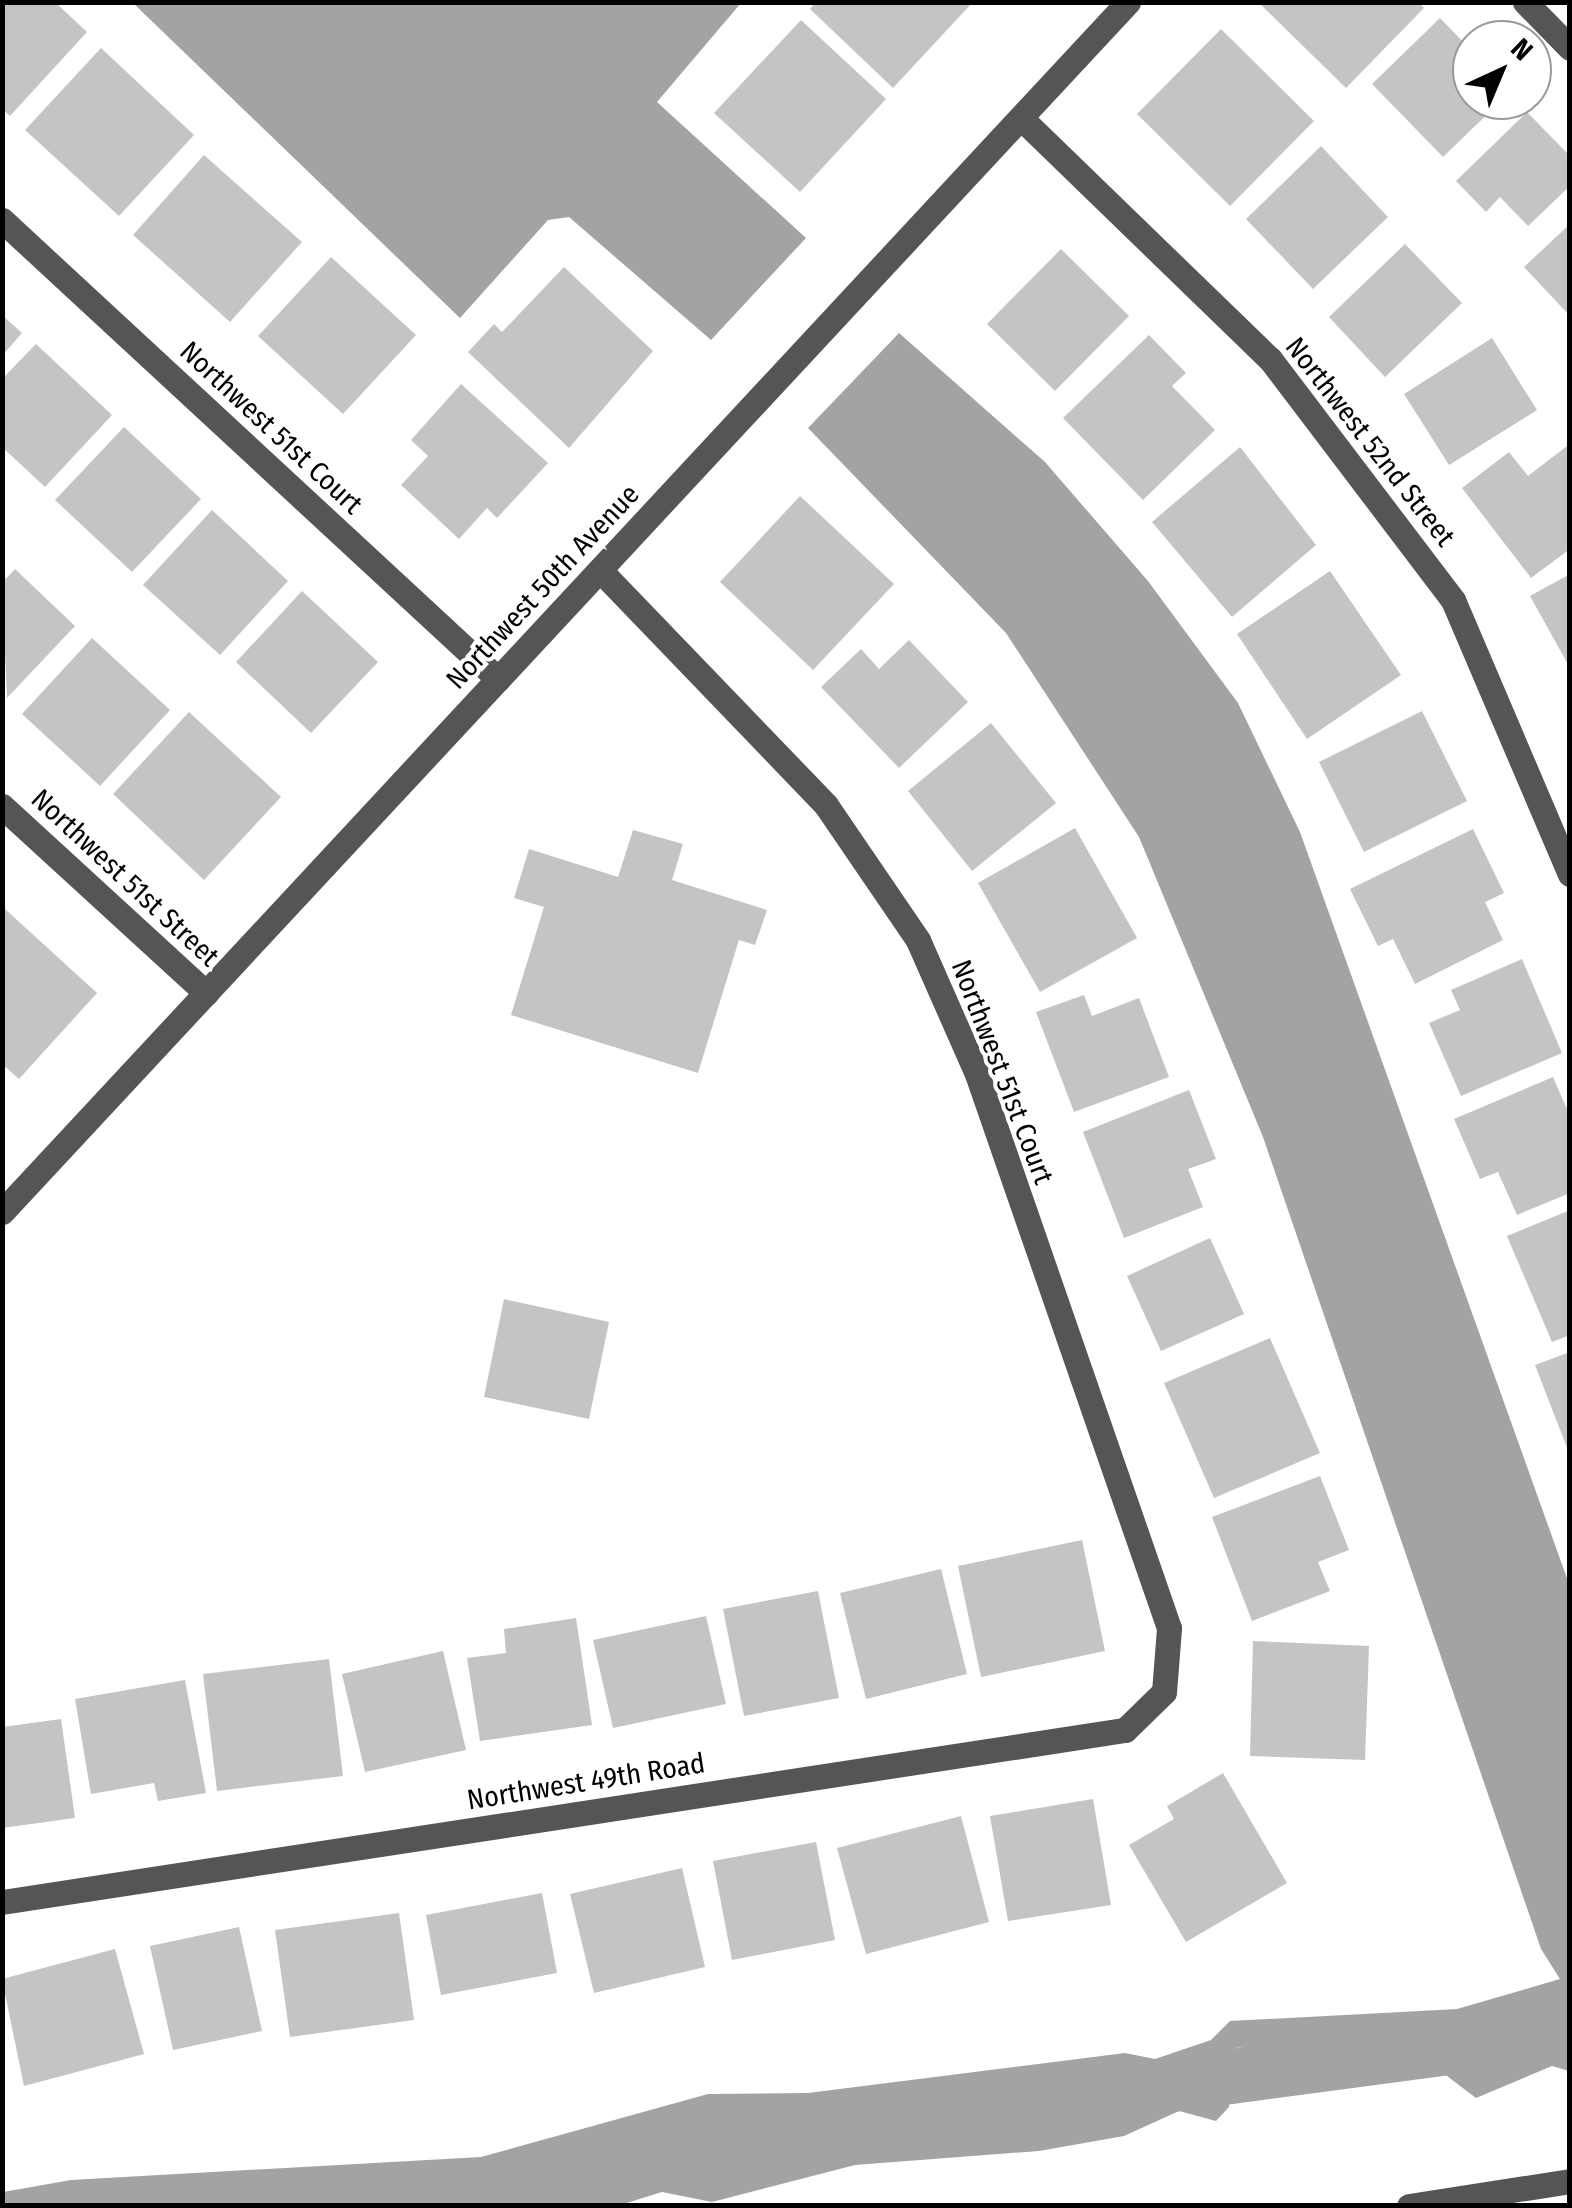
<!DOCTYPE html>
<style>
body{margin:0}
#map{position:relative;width:1572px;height:2208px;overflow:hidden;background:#fff;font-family:"Fira Sans Condensed",sans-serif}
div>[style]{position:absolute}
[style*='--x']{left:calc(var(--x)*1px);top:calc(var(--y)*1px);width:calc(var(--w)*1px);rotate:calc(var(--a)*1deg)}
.water>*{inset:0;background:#a3a3a3}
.canal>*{height:55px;margin:-27.5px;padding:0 27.5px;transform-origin:27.5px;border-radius:27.5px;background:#a3a3a3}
.building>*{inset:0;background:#c4c4c4}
.minor>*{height:25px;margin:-12.5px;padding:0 12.5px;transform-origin:12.5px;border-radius:12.5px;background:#555}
span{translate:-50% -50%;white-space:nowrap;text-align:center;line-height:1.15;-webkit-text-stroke:8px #fff;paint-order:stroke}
.street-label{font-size:28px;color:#000}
.frame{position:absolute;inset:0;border:5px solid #000;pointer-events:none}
.north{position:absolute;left:1452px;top:20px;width:100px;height:100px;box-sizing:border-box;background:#fff;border:2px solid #999;border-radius:50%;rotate:44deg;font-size:28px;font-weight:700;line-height:40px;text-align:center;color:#000}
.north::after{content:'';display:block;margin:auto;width:35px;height:45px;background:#000;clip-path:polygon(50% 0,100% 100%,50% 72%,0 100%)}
</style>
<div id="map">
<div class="water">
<i style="clip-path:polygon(133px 3px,741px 3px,657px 102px,806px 238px,711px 340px,569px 217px,548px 220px,460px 318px)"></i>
<i style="clip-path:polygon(899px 333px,1045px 462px,1148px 581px,1238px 703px,1300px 832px,1569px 1584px,1569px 2071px,1552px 2066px,1476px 2098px,1397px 2038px,1234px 2048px,1229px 2107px,1216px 2121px,1179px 2111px,1124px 2136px,1039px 2151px,855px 2165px,712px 2202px,662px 2192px,617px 2206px,3px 2205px,3px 2192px,71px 2180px,481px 2157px,708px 2094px,808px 2093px,1125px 2053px,1155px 2059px,1211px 2040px,1230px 2021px,1457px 2009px,1560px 1979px,1541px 1949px,1263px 1137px,1139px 837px,1006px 633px,808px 428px)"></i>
</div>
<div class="canal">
<i style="--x:1156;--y:2086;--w:418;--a:-7.6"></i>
</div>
<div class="building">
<i style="clip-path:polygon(2px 2px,55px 2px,87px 32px,10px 116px,2px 109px)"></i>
<i style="clip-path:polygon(816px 2px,973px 2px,893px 88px,810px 9px)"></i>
<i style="clip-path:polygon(1258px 2px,1418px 2px,1424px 8px,1346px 88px)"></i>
<i style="clip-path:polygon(1440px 18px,1472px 51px,1472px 100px,1502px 100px,1443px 157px,1372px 84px)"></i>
<i style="clip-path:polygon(801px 20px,886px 99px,800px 192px,714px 113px)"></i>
<i style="clip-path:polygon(1221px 29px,1314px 121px,1230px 206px,1137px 114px)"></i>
<i style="clip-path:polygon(101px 48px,194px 135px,119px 216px,25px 130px)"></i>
<i style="clip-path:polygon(1527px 112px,1570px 156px,1570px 186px,1528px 226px,1500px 197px,1486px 212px,1456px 181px)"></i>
<i style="clip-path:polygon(1321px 146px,1388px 217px,1313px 289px,1246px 219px)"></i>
<i style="clip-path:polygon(204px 155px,302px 242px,230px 322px,133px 235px)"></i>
<i style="clip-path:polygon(1570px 224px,1570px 316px,1524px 267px)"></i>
<i style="clip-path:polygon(1405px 244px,1462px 303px,1385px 377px,1329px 317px)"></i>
<i style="clip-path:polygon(1061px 249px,1129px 316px,1055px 391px,987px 324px)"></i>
<i style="clip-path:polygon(331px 257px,416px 335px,343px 414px,258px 336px)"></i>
<i style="clip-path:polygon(564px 267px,653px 351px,569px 448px,468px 352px,494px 324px,502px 332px)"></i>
<i style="clip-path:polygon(2px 315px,22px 333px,2px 356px)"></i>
<i style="clip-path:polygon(1149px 335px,1186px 373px,1172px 386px,1215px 430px,1143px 500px,1063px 418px)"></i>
<i style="clip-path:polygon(1492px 338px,1537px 410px,1449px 465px,1404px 394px)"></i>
<i style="clip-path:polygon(36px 344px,112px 415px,45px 487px,2px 447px,2px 379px)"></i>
<i style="clip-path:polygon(461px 384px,548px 463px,497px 518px,487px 508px,459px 539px,401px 485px,428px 456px,411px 440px)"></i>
<i style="clip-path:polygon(124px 427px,201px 499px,132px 572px,55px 500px)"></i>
<i style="clip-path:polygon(1567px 446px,1570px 549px,1531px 578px,1462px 488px,1509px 452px,1528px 476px)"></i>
<i style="clip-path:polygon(1240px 447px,1316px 545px,1232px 617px,1152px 522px)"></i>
<i style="clip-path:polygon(800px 496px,894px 584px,813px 670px,720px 582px)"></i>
<i style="clip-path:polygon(212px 510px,288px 581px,220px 655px,143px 585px)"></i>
<i style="clip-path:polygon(15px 569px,75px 626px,7px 698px,2px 583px)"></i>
<i style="clip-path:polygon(1330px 571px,1401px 675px,1307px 739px,1237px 634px)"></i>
<i style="clip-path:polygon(1570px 574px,1570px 668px,1530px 596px)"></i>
<i style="clip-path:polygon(302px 591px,378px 662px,311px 733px,236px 662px)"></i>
<i style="clip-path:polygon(92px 638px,170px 710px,100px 786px,22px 714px)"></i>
<i style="clip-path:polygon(909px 640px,968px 702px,899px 768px,821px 687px,861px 649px,879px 669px)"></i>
<i style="clip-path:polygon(1422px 711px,1467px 801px,1364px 852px,1319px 762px)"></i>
<i style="clip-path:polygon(189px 712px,281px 797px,204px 880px,113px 794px)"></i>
<i style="clip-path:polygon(991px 723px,1056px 803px,972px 871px,908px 791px)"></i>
<i style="clip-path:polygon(1075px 828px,1137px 938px,1040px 992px,978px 883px)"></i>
<i style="clip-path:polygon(1473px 829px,1504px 893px,1485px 902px,1503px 940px,1415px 984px,1393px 939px,1378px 946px,1350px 889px)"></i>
<i style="clip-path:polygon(633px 830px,683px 844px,672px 880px,767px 910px,755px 945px,739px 940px,698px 1073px,511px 1015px,544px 907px,514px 898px,529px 849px,618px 877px)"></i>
<i style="clip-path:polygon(5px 909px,97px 993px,19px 1079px,2px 1064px)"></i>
<i style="clip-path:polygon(1522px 959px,1562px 1053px,1461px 1096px,1429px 1023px,1460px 1010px,1451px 990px)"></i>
<i style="clip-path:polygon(1084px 995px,1092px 1016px,1139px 998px,1169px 1077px,1074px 1112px,1036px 1012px)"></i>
<i style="clip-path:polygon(1553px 1077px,1570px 1116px,1570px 1193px,1517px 1215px,1498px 1172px,1480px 1179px,1454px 1119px)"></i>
<i style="clip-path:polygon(1189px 1090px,1216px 1159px,1188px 1169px,1203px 1207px,1124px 1238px,1083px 1132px)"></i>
<i style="clip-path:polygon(1570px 1210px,1570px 1335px,1552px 1342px,1507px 1236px)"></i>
<i style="clip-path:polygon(1210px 1238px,1244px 1314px,1161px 1351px,1127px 1276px)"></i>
<i style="clip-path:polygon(504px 1299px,609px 1322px,589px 1419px,484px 1397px)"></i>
<i style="clip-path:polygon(1270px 1338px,1320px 1453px,1214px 1498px,1164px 1383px)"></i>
<i style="clip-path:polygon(1570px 1352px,1570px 1453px,1569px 1453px,1535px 1365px)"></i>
<i style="clip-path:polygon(1320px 1476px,1349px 1550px,1318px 1562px,1330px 1591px,1252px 1621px,1212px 1517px)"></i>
<i style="clip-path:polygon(1082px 1540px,1105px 1651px,981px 1677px,958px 1566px)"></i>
<i style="clip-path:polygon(941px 1569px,967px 1674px,866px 1699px,840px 1593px)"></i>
<i style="clip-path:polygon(818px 1591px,839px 1698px,744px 1716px,723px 1609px)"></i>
<i style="clip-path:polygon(706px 1616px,726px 1704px,613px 1728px,593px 1640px)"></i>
<i style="clip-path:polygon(576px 1618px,592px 1725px,480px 1741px,467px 1658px,506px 1653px,504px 1629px)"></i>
<i style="clip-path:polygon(1253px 1641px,1369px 1646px,1365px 1760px,1250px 1756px)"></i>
<i style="clip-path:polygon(443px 1651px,466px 1750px,365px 1772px,342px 1674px)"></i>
<i style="clip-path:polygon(329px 1659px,343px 1776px,217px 1791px,203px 1674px)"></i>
<i style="clip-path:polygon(185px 1680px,206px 1793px,158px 1801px,154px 1783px,91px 1794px,75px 1699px)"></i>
<i style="clip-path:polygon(61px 1719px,75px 1818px,2px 1828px,2px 1727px)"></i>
<i style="clip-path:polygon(1223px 1773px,1287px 1883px,1186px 1942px,1129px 1845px,1174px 1819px,1167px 1806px)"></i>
<i style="clip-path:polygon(1093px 1799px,1111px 1905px,1008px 1921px,990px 1816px)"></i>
<i style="clip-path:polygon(961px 1816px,989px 1922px,866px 1954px,837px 1848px)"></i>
<i style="clip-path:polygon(816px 1842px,835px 1940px,732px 1960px,713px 1861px)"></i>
<i style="clip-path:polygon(682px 1868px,705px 1967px,594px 1993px,570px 1894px)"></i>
<i style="clip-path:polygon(542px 1893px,557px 1973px,441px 1995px,426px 1915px)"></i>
<i style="clip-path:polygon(399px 1913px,414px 2020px,290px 2037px,275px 1930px)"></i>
<i style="clip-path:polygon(239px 1927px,262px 2031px,173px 2050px,150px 1946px)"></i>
<i style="clip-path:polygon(115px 1949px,144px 2054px,24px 2086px,2px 1979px)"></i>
</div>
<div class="minor">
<i style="--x:1525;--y:2;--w:64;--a:45.6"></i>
<i style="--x:1021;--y:118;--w:347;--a:44.1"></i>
<i style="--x:1270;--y:359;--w:303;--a:52.8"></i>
<i style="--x:1453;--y:600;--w:298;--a:66.9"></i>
<i style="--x:2;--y:220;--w:676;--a:42.78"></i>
<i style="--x:2;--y:806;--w:277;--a:42.5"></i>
<i style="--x:2;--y:1212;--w:1653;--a:-47.06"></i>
<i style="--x:2;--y:1902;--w:1136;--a:-8.71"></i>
<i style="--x:1125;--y:1730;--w:54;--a:-44.3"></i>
<i style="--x:1164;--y:1692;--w:64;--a:-85.5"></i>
<i style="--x:1169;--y:1628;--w:586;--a:-109.11"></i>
<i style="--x:977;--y:1074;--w:146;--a:-113.8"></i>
<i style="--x:918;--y:940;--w:163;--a:-124.3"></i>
<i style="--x:826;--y:805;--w:326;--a:-133.9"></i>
<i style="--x:1409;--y:2206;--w:163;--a:-8.8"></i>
</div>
<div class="street-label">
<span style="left:271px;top:428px;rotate:43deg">Northwest 51st Court</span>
<span style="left:1370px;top:442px;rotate:52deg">Northwest 52nd Street</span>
<span style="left:543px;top:587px;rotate:-47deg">Northwest 50th Avenue</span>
<span style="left:125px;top:878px;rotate:43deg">Northwest 51st Street</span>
<span style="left:1002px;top:1072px;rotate:69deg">Northwest 51st Court</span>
<span style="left:586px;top:1782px;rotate:-9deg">Northwest 49th Road</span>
</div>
<div class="frame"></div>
<div class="north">N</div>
</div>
